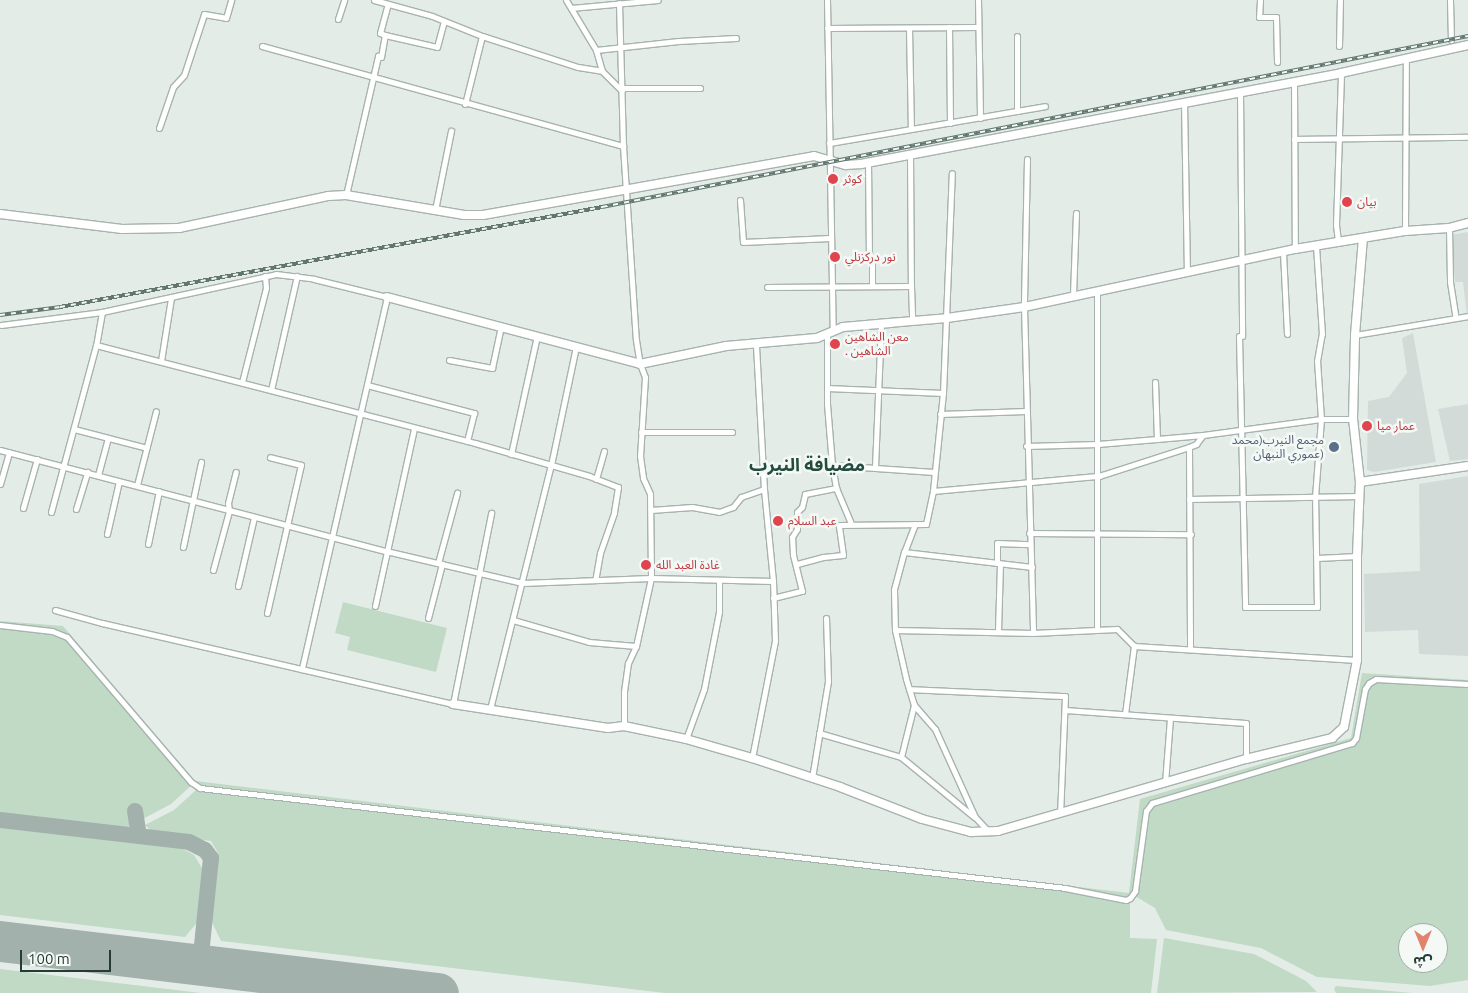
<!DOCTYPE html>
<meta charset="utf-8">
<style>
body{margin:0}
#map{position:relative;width:1468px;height:993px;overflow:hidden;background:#e4ece8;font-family:Ubuntu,"Noto Sans Arabic",sans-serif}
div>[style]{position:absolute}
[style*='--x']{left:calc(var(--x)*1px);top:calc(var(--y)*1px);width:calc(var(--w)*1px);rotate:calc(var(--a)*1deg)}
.built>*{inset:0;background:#d2dbd7}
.green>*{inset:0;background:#c0dac5}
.taxiway>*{height:16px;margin:-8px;padding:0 8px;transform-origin:8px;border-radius:8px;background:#a2b1ac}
.runway>*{height:41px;margin:-20.5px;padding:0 20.5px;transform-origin:20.5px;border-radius:20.5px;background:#a2b1ac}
.roads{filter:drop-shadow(1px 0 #a7b3ae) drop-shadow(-1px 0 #a7b3ae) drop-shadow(0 1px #a7b3ae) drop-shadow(0 -1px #a7b3ae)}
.street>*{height:5px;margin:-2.5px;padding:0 2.5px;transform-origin:2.5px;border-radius:2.5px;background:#fff}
.secondary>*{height:8px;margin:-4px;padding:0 4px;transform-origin:4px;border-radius:4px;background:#fff}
.rail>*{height:4px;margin-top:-2px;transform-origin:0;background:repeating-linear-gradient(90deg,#f4f9f6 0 5.5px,#60766f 0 11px);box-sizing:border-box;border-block:1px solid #60766f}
.dots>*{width:14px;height:14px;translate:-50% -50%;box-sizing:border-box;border:2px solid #f4f9f6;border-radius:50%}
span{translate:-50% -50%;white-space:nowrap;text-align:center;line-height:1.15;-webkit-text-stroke:5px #f4f9f6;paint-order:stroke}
.health-label{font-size:12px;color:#be3a42}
.left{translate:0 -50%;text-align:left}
.service-label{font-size:12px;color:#4e5e75}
.right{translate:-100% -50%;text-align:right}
.district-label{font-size:18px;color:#244b3f;font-weight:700}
.north{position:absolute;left:1398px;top:923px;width:50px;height:50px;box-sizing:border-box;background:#f4f9f6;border:1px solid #a2ada8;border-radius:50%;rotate:180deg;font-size:14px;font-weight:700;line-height:20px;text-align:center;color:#263b34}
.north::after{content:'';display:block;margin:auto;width:18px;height:22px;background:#e1836d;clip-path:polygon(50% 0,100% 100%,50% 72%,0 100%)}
.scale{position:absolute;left:20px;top:950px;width:91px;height:22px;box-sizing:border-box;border:2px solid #263b34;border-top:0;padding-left:6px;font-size:15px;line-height:18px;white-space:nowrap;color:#263b34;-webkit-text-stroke:4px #f4f9f6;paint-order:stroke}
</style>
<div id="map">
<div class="built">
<i style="clip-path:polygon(1468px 232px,1468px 316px,1467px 316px,1463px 282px,1455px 282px,1450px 235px)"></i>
<i style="clip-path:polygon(1413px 333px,1436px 462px,1374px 472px,1367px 470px,1368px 401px,1389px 397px,1407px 373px,1402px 338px)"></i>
<i style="clip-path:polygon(1468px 404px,1468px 459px,1450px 461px,1438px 409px)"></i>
<i style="clip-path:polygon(1468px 476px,1468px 656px,1419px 654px,1418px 630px,1365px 632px,1364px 574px,1420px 571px,1419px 484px)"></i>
</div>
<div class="green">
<i style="clip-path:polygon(343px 602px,447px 628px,436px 672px,347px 650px,350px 637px,335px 633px)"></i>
<i style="clip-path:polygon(evenodd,0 621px,63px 626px,195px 781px,1129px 893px,1140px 799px,1351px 738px,1362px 673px,1468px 680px,1468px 980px,1430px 986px,1317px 977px,1261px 948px,1166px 930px,1155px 908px,1130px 893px,1130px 938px,1157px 939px,1151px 993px,665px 993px,221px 941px,210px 918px,218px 853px,211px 841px,155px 834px,145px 825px,174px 810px,195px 791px,195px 782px,171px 804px,122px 830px,0 815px,0 621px,1408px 933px,1438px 933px,1438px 963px,1408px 963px,1408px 933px)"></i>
<i style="clip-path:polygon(0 826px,176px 845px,194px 855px,205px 873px,200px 919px,185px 937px,0 915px)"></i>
<i style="clip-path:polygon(1164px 938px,1254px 954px,1306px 981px,1317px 992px,1157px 993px)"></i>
<i style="clip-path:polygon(0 969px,201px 993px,0 993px)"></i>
<i style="clip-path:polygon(1336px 986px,1412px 993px,1336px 993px,1334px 989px)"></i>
</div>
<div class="taxiway">
<i style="--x:135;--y:811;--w:25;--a:81"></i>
<i style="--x:0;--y:820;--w:190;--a:6.6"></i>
<i style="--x:189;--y:842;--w:18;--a:27"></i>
<i style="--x:205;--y:850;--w:10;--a:53"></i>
<i style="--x:211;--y:858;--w:108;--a:95.9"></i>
</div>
<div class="runway">
<i style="--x:0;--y:941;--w:441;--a:6.8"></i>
</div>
<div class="roads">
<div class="street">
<i style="--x:374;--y:0;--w:60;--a:15.4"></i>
<i style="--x:432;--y:16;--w:54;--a:21.8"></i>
<i style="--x:482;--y:36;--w:101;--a:17.9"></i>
<i style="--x:578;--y:67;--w:24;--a:9"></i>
<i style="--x:602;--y:71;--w:28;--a:45"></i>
<i style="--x:566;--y:0;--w:58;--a:59"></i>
<i style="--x:596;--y:50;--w:22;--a:74"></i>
<i style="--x:827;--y:0;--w:331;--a:89"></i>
<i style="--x:978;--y:0;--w:118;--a:89"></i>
<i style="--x:1260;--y:0;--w:17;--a:93"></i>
<i style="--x:1259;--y:17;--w:17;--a:0"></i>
<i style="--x:1276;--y:17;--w:45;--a:88.7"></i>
<i style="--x:1450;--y:0;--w:40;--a:88.6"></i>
<i style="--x:619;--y:3;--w:143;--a:88.4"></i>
<i style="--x:623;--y:146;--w:194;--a:86.2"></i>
<i style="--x:636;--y:340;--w:24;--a:81"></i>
<i style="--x:640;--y:364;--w:14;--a:69"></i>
<i style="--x:645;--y:377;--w:79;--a:93.6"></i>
<i style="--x:640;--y:456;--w:22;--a:82"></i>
<i style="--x:643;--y:478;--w:17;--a:66"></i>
<i style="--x:650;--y:494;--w:84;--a:89.3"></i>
<i style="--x:651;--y:578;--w:70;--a:102.4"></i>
<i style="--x:636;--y:646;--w:19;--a:115"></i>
<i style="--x:628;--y:663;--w:29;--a:98"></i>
<i style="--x:624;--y:692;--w:34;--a:90"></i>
<i style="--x:571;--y:8;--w:87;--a:-5.3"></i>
<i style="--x:338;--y:19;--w:20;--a:-72"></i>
<i style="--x:949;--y:27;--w:96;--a:89.4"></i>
<i style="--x:827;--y:28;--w:151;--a:-0.4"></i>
<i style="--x:909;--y:28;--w:100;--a:88.9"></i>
<i style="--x:385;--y:35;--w:53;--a:13"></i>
<i style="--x:437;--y:47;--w:27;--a:-75"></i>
<i style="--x:1017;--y:36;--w:75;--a:90"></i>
<i style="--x:262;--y:46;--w:375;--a:15.5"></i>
<i style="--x:1339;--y:46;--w:46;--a:-88.8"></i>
<i style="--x:596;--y:50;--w:83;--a:-6.2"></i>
<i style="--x:679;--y:41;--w:57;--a:-3"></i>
<i style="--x:1294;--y:82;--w:167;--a:89.7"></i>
<i style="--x:622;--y:88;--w:78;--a:0"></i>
<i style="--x:1240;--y:91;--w:245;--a:89.5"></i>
<i style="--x:1184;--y:102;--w:170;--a:89"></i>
<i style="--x:465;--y:104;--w:70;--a:-76"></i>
<i style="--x:159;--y:128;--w:43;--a:-71.1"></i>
<i style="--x:173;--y:87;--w:16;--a:-47"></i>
<i style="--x:184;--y:75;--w:64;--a:-71.8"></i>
<i style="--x:204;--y:14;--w:22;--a:10"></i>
<i style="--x:226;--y:18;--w:19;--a:-74"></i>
<i style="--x:1294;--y:139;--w:174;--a:-0.7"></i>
<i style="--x:829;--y:143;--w:219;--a:-9.7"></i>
<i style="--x:910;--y:154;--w:132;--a:89.6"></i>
<i style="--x:1027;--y:159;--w:148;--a:91.2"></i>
<i style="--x:1024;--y:307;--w:326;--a:88.4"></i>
<i style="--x:868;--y:162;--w:91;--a:89.4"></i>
<i style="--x:869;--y:253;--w:10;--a:73"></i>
<i style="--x:872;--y:263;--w:23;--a:90"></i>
<i style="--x:346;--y:195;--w:143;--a:-77"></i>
<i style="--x:378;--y:56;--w:3;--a:18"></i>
<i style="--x:381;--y:57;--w:22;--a:-80"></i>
<i style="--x:385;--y:35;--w:5;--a:-158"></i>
<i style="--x:380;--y:33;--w:30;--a:-75"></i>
<i style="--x:740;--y:200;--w:42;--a:85.9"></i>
<i style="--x:743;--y:242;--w:87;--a:-2.6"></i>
<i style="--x:435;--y:210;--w:81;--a:-78.6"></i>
<i style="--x:1449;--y:228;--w:54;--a:88.9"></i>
<i style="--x:1450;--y:282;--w:36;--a:81"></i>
<i style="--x:1405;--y:231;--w:172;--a:-89.7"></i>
<i style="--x:1338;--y:241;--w:16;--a:-97"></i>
<i style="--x:1336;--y:225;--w:152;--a:-88.1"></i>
<i style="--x:1283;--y:252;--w:82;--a:87.2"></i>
<i style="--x:767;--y:287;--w:144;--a:-0.4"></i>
<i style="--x:911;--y:286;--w:34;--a:88"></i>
<i style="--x:1097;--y:290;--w:339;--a:90"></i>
<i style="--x:1073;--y:295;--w:82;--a:-87.9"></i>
<i style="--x:102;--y:312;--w:34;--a:100"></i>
<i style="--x:96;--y:345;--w:391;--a:14.5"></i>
<i style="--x:475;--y:443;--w:119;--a:16.1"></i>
<i style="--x:589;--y:476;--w:31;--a:21"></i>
<i style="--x:618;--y:487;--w:26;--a:99"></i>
<i style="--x:614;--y:513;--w:42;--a:109.3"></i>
<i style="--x:600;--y:553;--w:27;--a:100"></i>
<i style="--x:1;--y:325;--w:102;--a:-7.3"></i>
<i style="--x:102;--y:312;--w:178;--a:-12.3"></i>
<i style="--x:276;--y:274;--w:38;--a:7"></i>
<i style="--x:314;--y:279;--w:75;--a:13.9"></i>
<i style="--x:387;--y:297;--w:382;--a:102.9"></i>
<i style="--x:827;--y:335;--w:69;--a:90"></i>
<i style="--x:827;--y:404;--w:61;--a:85.3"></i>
<i style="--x:832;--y:465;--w:23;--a:80"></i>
<i style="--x:836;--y:488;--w:39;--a:67"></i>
<i style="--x:1355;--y:335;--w:115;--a:-9.5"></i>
<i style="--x:1239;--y:336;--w:271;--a:88.7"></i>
<i style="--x:1245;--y:607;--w:72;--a:0"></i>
<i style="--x:1317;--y:607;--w:110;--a:-91"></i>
<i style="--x:1315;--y:497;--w:78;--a:-85.6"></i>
<i style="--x:1321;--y:419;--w:58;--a:-93.9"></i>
<i style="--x:1317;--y:361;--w:27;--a:-80"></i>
<i style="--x:1322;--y:334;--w:88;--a:-93.9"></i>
<i style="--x:449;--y:360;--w:44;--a:10.5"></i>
<i style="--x:492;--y:368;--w:43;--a:-77.9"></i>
<i style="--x:161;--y:361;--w:64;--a:-81"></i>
<i style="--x:242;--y:382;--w:97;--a:-75.7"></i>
<i style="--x:266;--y:288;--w:12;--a:-95"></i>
<i style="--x:1155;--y:382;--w:57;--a:88"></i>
<i style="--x:367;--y:385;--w:111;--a:14.7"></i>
<i style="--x:474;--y:413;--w:29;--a:104"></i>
<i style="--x:827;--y:388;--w:116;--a:2.5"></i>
<i style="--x:271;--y:390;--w:117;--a:-77.2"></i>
<i style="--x:940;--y:414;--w:86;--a:-2"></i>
<i style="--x:74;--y:429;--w:75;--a:14.6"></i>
<i style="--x:641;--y:432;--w:91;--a:0"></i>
<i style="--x:1026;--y:446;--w:72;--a:-1.6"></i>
<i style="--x:1098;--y:444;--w:105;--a:-4.9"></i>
<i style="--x:1203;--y:435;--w:119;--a:-7.7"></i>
<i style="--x:1321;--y:419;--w:32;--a:0"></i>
<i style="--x:1189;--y:447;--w:202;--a:89.7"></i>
<i style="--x:0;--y:450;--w:399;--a:14.7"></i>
<i style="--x:386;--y:551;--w:140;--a:13.2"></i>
<i style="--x:522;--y:583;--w:129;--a:-2.2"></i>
<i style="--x:651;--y:578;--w:122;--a:1.4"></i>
<i style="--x:511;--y:454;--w:121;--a:-77.6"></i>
<i style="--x:832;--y:465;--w:102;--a:3.9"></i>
<i style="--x:875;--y:467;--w:144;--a:-87.6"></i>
<i style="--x:98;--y:475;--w:38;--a:-75"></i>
<i style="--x:596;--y:479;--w:29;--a:-74"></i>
<i style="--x:0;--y:484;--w:33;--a:-74"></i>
<i style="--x:137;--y:485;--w:76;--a:-75.6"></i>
<i style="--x:933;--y:491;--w:167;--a:-5.2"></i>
<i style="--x:1099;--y:476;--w:95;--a:-17.9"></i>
<i style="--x:1189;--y:447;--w:8;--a:-23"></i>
<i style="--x:1196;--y:444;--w:11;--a:-52"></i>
<i style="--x:1189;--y:499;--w:171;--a:-1"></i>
<i style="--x:23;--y:508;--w:51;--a:-74.1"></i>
<i style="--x:76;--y:509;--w:39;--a:-73"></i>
<i style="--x:651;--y:510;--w:41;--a:-4.2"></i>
<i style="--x:692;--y:507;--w:27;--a:10"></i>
<i style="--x:719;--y:512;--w:15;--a:-20"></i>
<i style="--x:733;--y:507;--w:13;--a:-51"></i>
<i style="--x:741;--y:497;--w:24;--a:-19"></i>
<i style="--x:51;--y:512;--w:173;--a:-74.9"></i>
<i style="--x:915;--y:524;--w:30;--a:111"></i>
<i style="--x:904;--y:552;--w:39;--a:105"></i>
<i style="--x:894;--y:590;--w:40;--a:88.6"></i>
<i style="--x:895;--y:630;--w:50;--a:77.3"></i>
<i style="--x:906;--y:679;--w:27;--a:73"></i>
<i style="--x:914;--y:705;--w:32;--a:49"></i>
<i style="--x:935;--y:729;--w:97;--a:65.6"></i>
<i style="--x:975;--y:817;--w:19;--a:47"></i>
<i style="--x:1029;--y:533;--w:162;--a:0.4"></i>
<i style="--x:107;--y:534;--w:54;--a:-77.2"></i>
<i style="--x:148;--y:544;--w:54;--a:-78.3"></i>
<i style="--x:183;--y:547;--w:87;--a:-78"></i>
<i style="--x:904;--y:552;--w:129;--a:6.7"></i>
<i style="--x:1317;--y:558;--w:40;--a:-2.9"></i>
<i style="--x:438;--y:563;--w:73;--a:-74.8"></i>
<i style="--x:997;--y:563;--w:20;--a:-90"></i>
<i style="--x:997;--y:543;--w:33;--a:2"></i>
<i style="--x:797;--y:564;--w:27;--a:-15"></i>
<i style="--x:823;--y:557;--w:20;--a:-6"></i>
<i style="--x:843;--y:555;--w:30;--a:-98"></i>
<i style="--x:839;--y:525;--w:87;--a:-0.7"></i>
<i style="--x:926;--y:524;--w:34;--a:-78"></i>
<i style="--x:933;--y:491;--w:99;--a:-84.2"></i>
<i style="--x:943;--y:393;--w:220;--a:-87.7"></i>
<i style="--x:213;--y:570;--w:61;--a:-74.8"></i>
<i style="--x:229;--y:511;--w:8;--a:-97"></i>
<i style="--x:228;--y:503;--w:32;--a:-76"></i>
<i style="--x:238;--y:586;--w:71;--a:-76.9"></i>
<i style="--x:773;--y:598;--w:30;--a:-14"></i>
<i style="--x:802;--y:591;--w:37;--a:-104"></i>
<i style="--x:793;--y:555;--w:18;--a:-93"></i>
<i style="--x:792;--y:537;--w:9;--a:-58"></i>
<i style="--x:797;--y:529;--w:17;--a:-90"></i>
<i style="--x:797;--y:512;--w:7;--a:-45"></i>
<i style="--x:802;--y:507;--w:13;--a:-77"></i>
<i style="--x:805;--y:494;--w:32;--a:-11"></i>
<i style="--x:375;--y:606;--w:181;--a:-77.6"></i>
<i style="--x:55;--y:610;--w:49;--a:15.5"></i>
<i style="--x:102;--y:623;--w:360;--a:13"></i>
<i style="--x:453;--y:704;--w:195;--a:-78.7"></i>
<i style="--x:267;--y:613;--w:152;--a:-77.1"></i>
<i style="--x:301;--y:465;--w:32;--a:-166"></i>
<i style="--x:428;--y:618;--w:56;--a:-75.5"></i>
<i style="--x:513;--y:620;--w:79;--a:16.1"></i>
<i style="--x:589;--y:642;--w:47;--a:4.9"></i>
<i style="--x:0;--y:625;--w:52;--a:6.6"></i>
<i style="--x:52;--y:631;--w:16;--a:22"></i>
<i style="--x:67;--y:637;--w:191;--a:49.5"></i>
<i style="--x:191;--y:782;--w:11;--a:34"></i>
<i style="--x:200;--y:788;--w:871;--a:6.59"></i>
<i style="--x:1065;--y:888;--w:62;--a:11.1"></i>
<i style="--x:1126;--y:900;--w:4;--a:-27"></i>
<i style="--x:1130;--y:898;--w:9;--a:-54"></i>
<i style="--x:1135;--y:891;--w:81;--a:-82.2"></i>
<i style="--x:1146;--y:811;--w:10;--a:-53"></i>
<i style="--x:1152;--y:803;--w:209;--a:-16.7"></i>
<i style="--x:1352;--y:743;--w:6;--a:-51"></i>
<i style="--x:1356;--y:738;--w:50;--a:-79.6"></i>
<i style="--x:1365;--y:689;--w:7;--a:-56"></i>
<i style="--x:1369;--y:683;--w:8;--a:-30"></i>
<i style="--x:1376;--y:679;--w:92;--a:3.1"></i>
<i style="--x:895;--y:630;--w:138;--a:1.2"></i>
<i style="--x:1033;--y:633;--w:84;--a:-2.7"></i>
<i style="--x:1117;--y:629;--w:24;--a:45"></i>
<i style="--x:1134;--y:646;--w:223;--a:3.6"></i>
<i style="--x:998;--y:631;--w:67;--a:-88.3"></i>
<i style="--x:909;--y:689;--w:156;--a:2.6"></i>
<i style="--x:1065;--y:696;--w:117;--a:92.4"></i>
<i style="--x:490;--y:709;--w:252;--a:-76"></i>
<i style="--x:551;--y:465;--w:122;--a:-78.1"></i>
<i style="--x:1065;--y:710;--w:181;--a:4.1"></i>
<i style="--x:1246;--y:723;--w:36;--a:90"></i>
<i style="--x:1125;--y:714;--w:69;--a:-82.5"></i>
<i style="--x:819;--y:733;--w:85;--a:16.3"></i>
<i style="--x:901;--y:757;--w:94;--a:39.4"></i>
<i style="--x:686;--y:739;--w:53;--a:-70.2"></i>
<i style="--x:704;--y:689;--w:78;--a:-79"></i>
<i style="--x:719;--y:612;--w:32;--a:-90"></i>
<i style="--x:901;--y:757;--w:54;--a:-76"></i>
<i style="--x:752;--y:758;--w:119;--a:-78.9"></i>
<i style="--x:775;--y:641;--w:60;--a:-91.9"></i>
<i style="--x:773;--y:581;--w:92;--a:-95.6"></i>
<i style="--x:764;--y:489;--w:145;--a:-93.2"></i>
<i style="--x:812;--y:778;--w:98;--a:-80.6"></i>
<i style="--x:828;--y:681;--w:63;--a:-91.8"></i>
<i style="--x:1165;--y:783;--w:65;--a:-85.6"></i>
</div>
<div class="secondary">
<i style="--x:0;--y:214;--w:123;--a:7"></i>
<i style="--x:122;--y:229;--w:57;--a:-1"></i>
<i style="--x:179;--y:228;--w:152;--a:-12.1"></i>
<i style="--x:328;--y:196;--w:18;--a:-3"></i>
<i style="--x:346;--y:195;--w:120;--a:9.6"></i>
<i style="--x:464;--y:215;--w:19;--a:0"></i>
<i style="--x:483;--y:215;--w:336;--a:-10.1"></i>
<i style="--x:814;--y:156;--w:33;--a:16"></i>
<i style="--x:846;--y:165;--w:15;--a:-4"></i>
<i style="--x:861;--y:164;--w:489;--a:-10.7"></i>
<i style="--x:1341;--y:73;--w:130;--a:-12.4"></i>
<i style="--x:387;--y:297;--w:262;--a:14.8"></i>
<i style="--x:640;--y:364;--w:88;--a:-11.8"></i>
<i style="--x:726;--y:346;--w:91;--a:-5"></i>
<i style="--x:817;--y:338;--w:28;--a:-23"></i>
<i style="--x:843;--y:327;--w:104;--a:-4.9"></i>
<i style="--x:947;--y:318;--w:78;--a:-8.1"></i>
<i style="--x:1024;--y:307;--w:277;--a:-12.1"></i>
<i style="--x:1295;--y:249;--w:111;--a:-9.3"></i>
<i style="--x:1405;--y:231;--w:44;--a:-3.9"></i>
<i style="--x:1449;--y:228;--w:20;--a:-15"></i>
<i style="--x:1360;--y:482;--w:109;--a:-8.4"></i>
<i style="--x:453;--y:704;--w:157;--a:8.8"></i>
<i style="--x:608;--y:728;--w:16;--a:-7"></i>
<i style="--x:624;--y:726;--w:63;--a:11.8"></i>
<i style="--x:686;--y:739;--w:69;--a:16.1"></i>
<i style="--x:752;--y:758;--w:93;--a:18.2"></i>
<i style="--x:840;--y:787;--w:88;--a:21.3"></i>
<i style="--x:922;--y:819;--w:51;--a:14.9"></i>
<i style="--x:971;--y:832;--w:27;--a:-2"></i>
<i style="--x:998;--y:831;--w:258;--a:-16.2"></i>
<i style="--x:1246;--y:759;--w:89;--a:-13.7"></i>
<i style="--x:1332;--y:738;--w:16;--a:-43"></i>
<i style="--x:1344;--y:727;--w:68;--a:-79"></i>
<i style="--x:1357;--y:660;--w:104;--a:-90"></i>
<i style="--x:1357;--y:556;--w:74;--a:-87.7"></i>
<i style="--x:1360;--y:482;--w:63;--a:-96.3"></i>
<i style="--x:1353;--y:419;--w:84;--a:-88.6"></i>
<i style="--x:1355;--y:335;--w:97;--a:-85.3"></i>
</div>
</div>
<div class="rail">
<i style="--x:0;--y:315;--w:61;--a:-7.6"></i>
<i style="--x:60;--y:307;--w:551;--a:-10.45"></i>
<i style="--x:602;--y:207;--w:883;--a:-11.17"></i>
</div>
<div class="dots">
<i style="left:833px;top:179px;background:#e0444e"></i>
<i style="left:1347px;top:202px;background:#e0444e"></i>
<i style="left:835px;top:257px;background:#e0444e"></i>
<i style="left:835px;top:344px;background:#e0444e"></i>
<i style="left:1367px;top:426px;background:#e0444e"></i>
<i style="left:1334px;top:447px;background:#5c6f8a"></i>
<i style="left:778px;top:521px;background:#e0444e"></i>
<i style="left:646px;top:565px;background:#e0444e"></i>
</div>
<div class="health-label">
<span class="left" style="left:843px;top:179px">كوثر</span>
<span class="left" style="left:1357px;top:202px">بيان</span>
<span class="left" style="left:845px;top:257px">نور دركزنلي</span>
<span class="left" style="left:845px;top:344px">معن الشاهين<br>. الشاهين</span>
<span class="left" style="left:1377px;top:426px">عمار ميا</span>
<span class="left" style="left:788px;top:521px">عبد السلام</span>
<span class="left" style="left:656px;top:565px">غادة العبد الله</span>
</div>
<div class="service-label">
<span class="right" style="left:1324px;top:447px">مجمع النيرب(محمد<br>عموري النبهان)</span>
</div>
<div class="district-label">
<span style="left:807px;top:464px">مضيافة النيرب</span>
</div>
<div class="north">ش</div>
<div class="scale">100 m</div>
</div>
